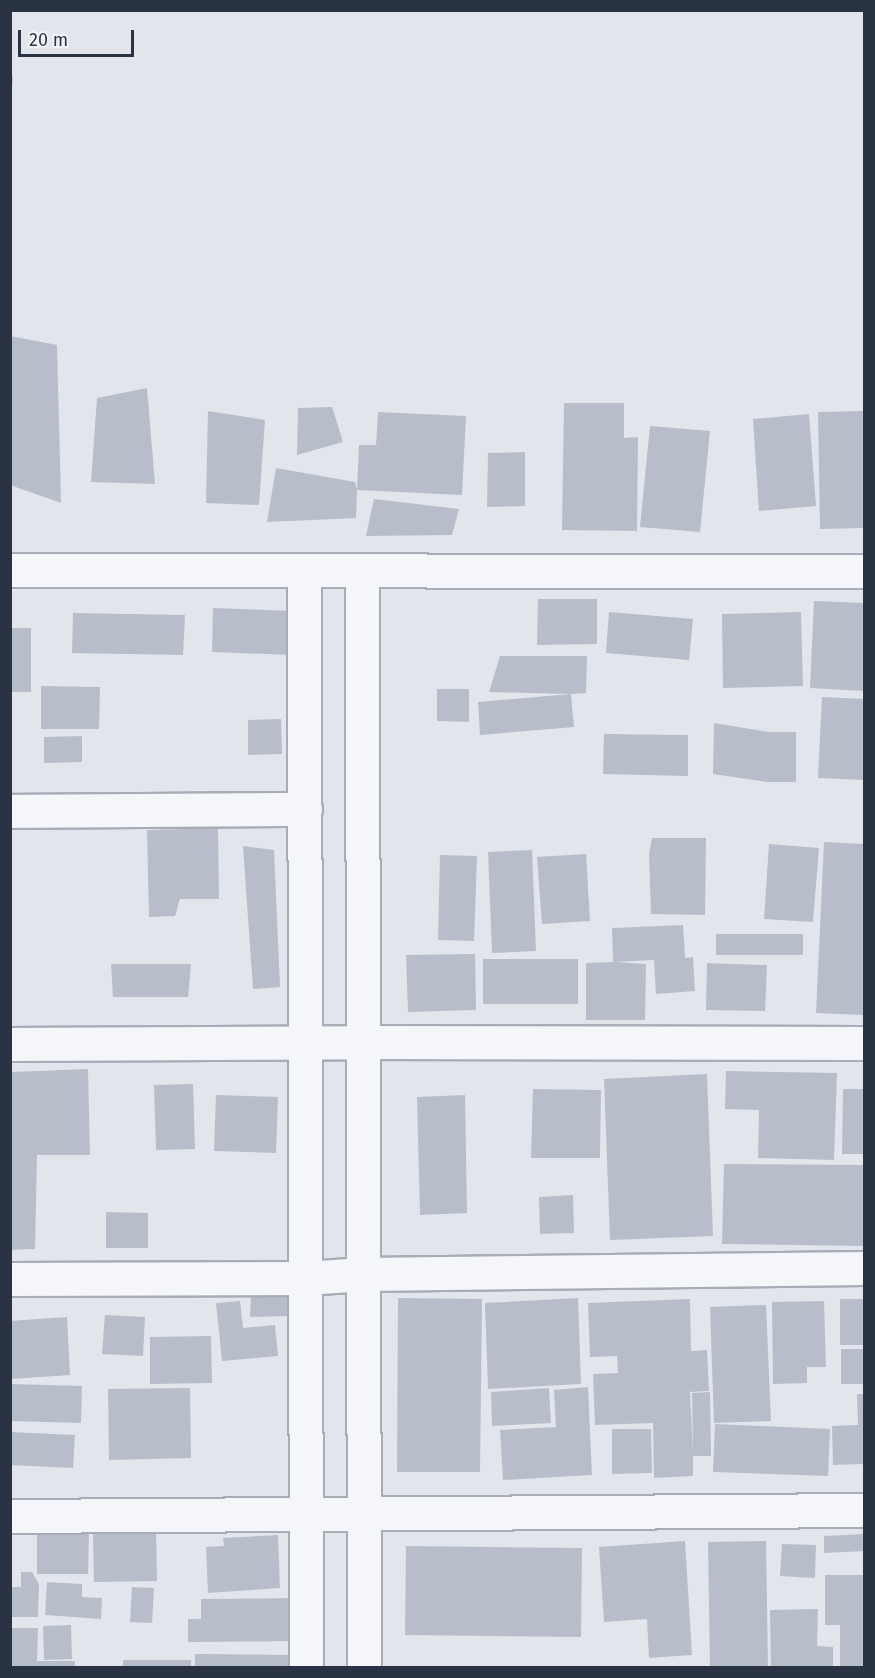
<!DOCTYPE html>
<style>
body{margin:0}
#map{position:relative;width:875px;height:1678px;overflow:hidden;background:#e2e5eb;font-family:"Fira Sans",sans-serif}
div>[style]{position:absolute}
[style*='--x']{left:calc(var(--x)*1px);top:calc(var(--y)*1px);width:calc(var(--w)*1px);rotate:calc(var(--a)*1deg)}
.building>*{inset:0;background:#b8bec9}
.roads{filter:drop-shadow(2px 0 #a7acb6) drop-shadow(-2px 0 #a7acb6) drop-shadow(0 2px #a7acb6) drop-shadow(0 -2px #a7acb6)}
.minor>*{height:33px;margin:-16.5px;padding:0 16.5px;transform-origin:16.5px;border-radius:16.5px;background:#f5f6f9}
span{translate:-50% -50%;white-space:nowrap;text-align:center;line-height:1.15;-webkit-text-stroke:5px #f2f4f8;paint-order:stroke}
.frame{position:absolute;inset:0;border:12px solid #293344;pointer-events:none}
.scale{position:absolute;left:18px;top:30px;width:116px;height:27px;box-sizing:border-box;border:3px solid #293344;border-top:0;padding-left:8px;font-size:18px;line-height:21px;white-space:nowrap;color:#293344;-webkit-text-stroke:4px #f2f4f8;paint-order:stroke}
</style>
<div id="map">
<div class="building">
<i style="clip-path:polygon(10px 76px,13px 76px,12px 91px,10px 91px)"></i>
<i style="clip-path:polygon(10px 336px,57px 345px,61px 503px,10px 485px)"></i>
<i style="clip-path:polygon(147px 388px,155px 484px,91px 482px,97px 398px)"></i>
<i style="clip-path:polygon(564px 403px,624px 403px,624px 438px,638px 437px,637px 531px,562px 530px)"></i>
<i style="clip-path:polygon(332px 407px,343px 442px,297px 455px,298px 408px)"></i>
<i style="clip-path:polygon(208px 411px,265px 420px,259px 505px,206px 503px)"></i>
<i style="clip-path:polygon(864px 411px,864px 528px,820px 529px,818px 412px)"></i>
<i style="clip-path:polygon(378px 412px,466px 416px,462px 495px,357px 490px,356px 518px,267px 522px,276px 468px,355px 482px,357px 490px,359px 445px,376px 445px)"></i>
<i style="clip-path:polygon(809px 414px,816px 506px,759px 511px,753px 419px)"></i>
<i style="clip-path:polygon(650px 426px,710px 431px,700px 532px,640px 527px)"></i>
<i style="clip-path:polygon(525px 452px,525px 506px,487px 507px,488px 453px)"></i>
<i style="clip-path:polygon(374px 499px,459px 509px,452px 535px,366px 536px)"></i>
<i style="clip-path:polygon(538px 599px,597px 599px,597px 644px,537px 645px)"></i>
<i style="clip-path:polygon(814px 601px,864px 603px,864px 691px,810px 688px)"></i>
<i style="clip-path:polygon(213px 608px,293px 611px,291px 655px,212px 652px)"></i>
<i style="clip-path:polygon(609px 612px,693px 619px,689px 660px,606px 653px)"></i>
<i style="clip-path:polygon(801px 612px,803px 686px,723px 688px,722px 614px)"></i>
<i style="clip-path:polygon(73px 613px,185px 615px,183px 655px,72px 653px)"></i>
<i style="clip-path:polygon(10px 628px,31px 628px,31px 692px,10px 692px)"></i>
<i style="clip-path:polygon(500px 656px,587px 656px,586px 693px,571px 694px,574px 727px,480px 735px,478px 702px,571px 694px,489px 692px)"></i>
<i style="clip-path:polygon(41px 686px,100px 687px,99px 729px,41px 729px)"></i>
<i style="clip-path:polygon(437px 689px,469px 689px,469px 722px,437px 721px)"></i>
<i style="clip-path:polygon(822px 697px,864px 699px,864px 780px,818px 778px)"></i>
<i style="clip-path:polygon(281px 719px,282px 754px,248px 755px,248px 720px)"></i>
<i style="clip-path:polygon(714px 723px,768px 732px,796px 732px,796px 782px,768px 782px,713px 774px)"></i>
<i style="clip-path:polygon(604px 734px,688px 735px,688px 776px,603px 774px)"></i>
<i style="clip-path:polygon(82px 736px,82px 762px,44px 763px,44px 737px)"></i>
<i style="clip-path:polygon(218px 828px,219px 899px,180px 899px,175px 916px,149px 917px,147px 830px)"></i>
<i style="clip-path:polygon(652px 838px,706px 838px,705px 915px,651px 914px,649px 854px)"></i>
<i style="clip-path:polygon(824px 842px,864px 844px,864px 1015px,816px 1013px)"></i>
<i style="clip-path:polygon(769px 844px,819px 848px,813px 922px,764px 919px)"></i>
<i style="clip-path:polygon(243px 846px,274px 850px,280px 987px,253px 989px)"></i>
<i style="clip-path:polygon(532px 850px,536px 951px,492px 953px,488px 852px)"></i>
<i style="clip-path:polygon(586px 854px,590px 921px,542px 924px,537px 857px)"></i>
<i style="clip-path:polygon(440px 855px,477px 856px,474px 941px,438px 940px)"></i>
<i style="clip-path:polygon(683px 925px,685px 958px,693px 957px,695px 991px,656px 994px,654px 960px,613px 962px,612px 928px)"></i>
<i style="clip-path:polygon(716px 934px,803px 934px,803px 955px,716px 955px)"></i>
<i style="clip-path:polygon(475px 954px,476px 1010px,408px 1012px,406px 955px)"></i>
<i style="clip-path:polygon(483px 959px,578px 959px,578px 1004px,483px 1004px)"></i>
<i style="clip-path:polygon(615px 962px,646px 964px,645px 1020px,586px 1020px,586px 963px)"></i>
<i style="clip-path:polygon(707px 963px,767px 965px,765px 1011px,706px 1010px)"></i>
<i style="clip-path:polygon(111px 964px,191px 964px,188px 997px,113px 997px)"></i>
<i style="clip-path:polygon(88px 1069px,90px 1155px,37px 1155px,35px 1249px,10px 1250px,10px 1072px)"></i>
<i style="clip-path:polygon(726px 1071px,837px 1073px,834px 1160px,758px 1158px,759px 1110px,725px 1109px)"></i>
<i style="clip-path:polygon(707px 1074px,713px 1236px,610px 1240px,604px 1079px)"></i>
<i style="clip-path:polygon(193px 1084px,195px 1149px,156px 1150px,154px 1085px)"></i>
<i style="clip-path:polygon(533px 1089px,601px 1090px,600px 1158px,531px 1158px)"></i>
<i style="clip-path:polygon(843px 1089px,864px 1089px,864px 1154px,842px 1154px)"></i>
<i style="clip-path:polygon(216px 1095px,278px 1097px,276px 1153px,214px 1151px)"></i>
<i style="clip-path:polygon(465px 1095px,467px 1213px,420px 1215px,417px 1097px)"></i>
<i style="clip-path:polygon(724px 1164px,864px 1165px,864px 1246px,722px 1244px)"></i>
<i style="clip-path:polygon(573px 1195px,574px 1233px,540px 1234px,539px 1197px)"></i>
<i style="clip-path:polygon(106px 1212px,148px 1213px,148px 1248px,106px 1248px)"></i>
<i style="clip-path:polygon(251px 1297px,290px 1297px,291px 1316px,250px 1317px)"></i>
<i style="clip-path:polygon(398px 1298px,482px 1299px,480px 1472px,397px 1472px)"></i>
<i style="clip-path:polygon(578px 1298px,581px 1384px,488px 1389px,485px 1303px)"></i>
<i style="clip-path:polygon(690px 1299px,691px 1351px,707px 1350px,709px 1391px,690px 1392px,693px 1454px,692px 1393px,710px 1392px,711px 1456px,693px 1456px,693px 1476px,654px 1478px,653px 1423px,595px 1425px,593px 1374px,618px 1373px,617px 1356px,590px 1357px,588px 1303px)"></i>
<i style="clip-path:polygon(840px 1299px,864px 1299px,864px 1345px,840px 1345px)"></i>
<i style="clip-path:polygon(240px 1301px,243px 1328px,275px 1325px,278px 1356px,222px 1361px,216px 1303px)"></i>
<i style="clip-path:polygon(824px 1301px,826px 1367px,807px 1367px,807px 1383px,773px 1384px,772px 1302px)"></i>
<i style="clip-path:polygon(766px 1305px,771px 1421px,714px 1423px,710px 1307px)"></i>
<i style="clip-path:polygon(105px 1315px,145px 1317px,143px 1356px,102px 1354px)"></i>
<i style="clip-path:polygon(67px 1317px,70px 1375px,10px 1379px,10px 1321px)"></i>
<i style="clip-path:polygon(211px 1336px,212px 1383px,150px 1384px,150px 1337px)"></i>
<i style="clip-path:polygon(841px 1349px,864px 1349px,864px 1384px,841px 1384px)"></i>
<i style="clip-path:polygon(10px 1384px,82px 1386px,81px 1423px,10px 1421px)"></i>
<i style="clip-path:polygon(588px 1387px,592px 1475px,503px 1480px,500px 1430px,556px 1427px,554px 1390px)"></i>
<i style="clip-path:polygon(190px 1388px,191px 1458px,109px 1460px,108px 1389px)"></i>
<i style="clip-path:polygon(549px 1388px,551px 1423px,492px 1426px,491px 1392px)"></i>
<i style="clip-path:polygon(857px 1394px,864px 1394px,864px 1464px,833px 1465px,832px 1426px,858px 1425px)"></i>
<i style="clip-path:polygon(715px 1424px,830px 1429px,828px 1476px,713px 1472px)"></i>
<i style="clip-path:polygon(612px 1429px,651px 1429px,652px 1473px,612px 1474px)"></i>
<i style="clip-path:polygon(10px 1432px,75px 1435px,73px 1468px,10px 1465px)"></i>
<i style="clip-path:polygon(156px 1529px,157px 1581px,94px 1582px,93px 1530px)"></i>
<i style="clip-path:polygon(37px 1530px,89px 1530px,88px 1574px,37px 1574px)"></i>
<i style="clip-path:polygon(864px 1534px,864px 1551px,824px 1553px,824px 1536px)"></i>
<i style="clip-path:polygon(278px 1535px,280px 1588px,208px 1593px,206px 1547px,224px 1546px,223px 1538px)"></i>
<i style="clip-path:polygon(685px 1541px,692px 1655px,649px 1658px,647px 1619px,604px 1622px,599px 1547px)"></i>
<i style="clip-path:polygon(766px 1541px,768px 1668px,710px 1668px,708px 1542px)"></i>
<i style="clip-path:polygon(782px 1544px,816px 1545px,815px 1578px,780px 1576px)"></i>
<i style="clip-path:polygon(406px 1546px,582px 1548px,581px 1637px,405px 1635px)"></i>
<i style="clip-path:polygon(21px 1572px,32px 1572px,39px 1584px,38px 1617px,10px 1617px,10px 1587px,21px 1587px)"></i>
<i style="clip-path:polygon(825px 1575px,864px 1575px,864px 1668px,840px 1668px,840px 1625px,825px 1625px)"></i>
<i style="clip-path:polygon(47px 1582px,82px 1584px,82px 1597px,102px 1598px,101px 1619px,45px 1615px)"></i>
<i style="clip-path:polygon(132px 1587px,154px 1588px,152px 1623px,130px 1622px)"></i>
<i style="clip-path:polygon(298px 1598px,298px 1641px,188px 1642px,188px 1619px,201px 1619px,201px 1599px)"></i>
<i style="clip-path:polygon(818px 1609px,817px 1646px,833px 1647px,833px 1668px,771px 1668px,770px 1610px)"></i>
<i style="clip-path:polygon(71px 1625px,72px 1659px,44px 1660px,43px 1626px)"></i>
<i style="clip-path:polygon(10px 1628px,38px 1628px,37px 1661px,75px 1661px,75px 1668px,10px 1668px)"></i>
<i style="clip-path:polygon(195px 1654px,293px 1655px,292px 1668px,195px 1668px)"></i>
<i style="clip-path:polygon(123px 1660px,191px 1660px,191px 1668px,123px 1668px)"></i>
</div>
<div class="roads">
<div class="minor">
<i style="--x:10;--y:570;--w:854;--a:0.07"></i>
<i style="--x:304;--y:570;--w:1098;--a:89.9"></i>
<i style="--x:362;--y:570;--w:1098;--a:89.9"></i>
<i style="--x:10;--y:811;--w:295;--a:-0.4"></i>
<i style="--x:10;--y:1044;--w:353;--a:-0.3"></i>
<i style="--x:363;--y:1042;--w:501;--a:0.11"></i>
<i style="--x:10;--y:1279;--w:296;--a:-0.2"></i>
<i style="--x:306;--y:1278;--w:57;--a:-4"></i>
<i style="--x:363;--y:1274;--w:501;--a:-0.69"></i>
<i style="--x:10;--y:1516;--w:854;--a:-0.4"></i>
</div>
</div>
<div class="frame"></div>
<div class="scale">20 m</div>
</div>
